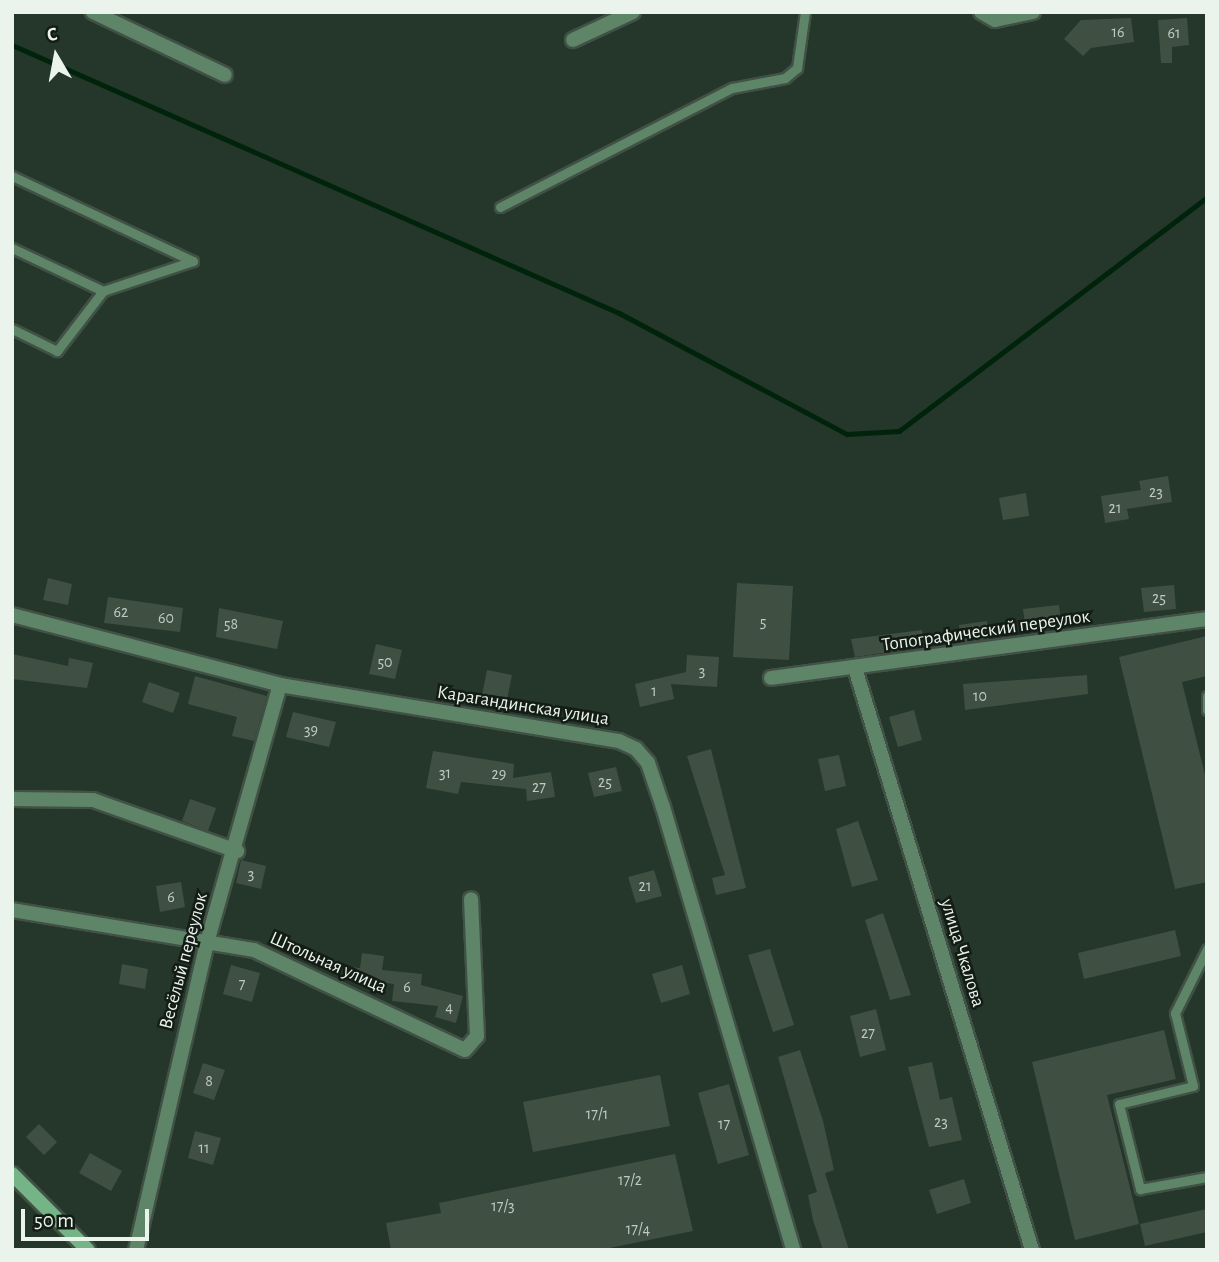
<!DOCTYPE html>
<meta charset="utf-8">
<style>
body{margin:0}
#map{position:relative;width:1219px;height:1262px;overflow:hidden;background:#25362a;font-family:"Alegreya Sans",sans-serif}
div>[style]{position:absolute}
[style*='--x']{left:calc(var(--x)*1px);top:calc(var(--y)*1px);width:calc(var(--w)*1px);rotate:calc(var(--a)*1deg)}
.stream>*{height:5px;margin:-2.5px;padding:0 2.5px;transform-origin:2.5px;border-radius:2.5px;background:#00230c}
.building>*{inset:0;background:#3f5043}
.roads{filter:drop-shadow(2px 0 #415145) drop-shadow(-2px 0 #415145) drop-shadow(0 2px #415145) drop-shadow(0 -2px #415145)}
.lane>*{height:9px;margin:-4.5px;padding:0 4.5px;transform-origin:4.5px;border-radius:4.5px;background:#5e8568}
.street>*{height:14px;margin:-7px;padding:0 7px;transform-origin:7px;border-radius:7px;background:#5e8568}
.secondary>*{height:14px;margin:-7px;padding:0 7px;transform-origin:7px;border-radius:7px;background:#74b486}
span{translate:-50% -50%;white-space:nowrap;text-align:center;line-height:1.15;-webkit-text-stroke:5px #141c16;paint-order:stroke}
.number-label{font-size:16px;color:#bfcbc2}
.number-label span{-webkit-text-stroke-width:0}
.street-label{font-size:19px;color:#eaf4ec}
.frame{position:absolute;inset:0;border:14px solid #eaf4ec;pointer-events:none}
.north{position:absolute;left:21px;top:21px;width:70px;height:70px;-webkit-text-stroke:5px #141c16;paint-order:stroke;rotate:350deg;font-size:19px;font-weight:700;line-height:28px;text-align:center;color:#eaf4ec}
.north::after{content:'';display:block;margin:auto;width:24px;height:32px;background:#eaf4ec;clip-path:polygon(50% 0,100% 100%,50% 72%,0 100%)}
.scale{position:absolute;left:21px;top:1209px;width:128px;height:32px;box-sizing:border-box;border:4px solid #eaf4ec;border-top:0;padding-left:9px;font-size:21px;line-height:24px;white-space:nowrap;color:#eaf4ec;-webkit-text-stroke:5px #141c16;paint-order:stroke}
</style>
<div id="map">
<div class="stream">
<i style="--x:12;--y:45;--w:664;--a:23.82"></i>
<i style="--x:619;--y:313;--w:258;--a:28"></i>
<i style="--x:847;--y:434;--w:52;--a:-3.3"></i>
<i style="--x:899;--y:431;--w:387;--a:-37.2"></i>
</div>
<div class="building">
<i style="clip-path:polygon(1131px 18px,1134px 42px,1091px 48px,1083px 56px,1064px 39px,1081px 20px)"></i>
<i style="clip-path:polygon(1187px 18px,1189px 45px,1172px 47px,1172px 63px,1161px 63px,1158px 20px)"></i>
<i style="clip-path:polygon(1168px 476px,1172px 502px,1127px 509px,1129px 519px,1105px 523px,1101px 496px,1141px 490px,1139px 481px)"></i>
<i style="clip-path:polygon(1026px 493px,1029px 516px,1003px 520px,999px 498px)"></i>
<i style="clip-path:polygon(48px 578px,72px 584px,68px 605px,43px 600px)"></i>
<i style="clip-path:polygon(737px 583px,793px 586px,789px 660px,733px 657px)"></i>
<i style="clip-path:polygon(1174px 585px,1176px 609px,1144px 612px,1141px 588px)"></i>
<i style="clip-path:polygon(108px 597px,183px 608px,180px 632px,104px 623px)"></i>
<i style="clip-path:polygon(1059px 605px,1062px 627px,1026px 632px,1023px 609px)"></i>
<i style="clip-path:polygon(219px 608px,283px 621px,277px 649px,216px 637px)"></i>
<i style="clip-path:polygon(987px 621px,989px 639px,961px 643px,959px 625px)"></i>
<i style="clip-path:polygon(922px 630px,925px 647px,855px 657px,851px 639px)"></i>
<i style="clip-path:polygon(1207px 636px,1207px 676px,1182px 682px,1207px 783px,1207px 882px,1175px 889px,1119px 657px)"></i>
<i style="clip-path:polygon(376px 644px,402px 650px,395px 679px,369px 674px)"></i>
<i style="clip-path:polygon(12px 654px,68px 666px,69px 658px,93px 663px,87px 688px,12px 679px)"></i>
<i style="clip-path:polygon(687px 655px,719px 657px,717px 687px,671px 684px,674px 699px,640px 707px,635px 684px,686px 672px)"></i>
<i style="clip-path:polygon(487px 670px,512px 675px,507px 700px,482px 695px)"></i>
<i style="clip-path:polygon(1087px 675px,1088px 694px,965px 710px,963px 684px)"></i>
<i style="clip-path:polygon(195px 676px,267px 696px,254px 741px,232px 736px,237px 717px,188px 704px)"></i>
<i style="clip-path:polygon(149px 682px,180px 693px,173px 713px,142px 702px)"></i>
<i style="clip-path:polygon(914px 710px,922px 740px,898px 747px,889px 717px)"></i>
<i style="clip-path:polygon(293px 712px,336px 722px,329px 747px,286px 737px)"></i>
<i style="clip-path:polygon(711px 749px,746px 888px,716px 895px,712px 878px,725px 875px,687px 756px)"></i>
<i style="clip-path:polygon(433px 751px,514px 764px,513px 778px,551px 772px,555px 797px,527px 801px,526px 789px,461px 782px,458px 794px,426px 788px)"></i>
<i style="clip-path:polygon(839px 755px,846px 786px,825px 791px,818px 759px)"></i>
<i style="clip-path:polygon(616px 767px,622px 791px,594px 797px,588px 773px)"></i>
<i style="clip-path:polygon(190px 799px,216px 808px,208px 831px,182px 821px)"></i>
<i style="clip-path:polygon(858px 821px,878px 880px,852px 887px,836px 829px)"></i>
<i style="clip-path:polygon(241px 860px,266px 866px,261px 889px,236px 883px)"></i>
<i style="clip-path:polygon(654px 870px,662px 896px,636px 903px,628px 877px)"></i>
<i style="clip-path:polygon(181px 882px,185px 907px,160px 912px,156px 886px)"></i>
<i style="clip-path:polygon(883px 913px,911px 995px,890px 1000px,865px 920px)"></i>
<i style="clip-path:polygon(1175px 930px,1181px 956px,1084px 979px,1078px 953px)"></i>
<i style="clip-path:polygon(770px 949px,794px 1025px,773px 1032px,748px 955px)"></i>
<i style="clip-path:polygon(362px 953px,384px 956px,382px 970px,422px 974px,421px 985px,463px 996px,456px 1023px,435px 1017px,438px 1006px,392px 1001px,394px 984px,349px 978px,350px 967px,360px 968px)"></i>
<i style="clip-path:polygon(122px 964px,148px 969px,145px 989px,119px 984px)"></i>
<i style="clip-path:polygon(231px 965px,260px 973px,252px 1002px,223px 994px)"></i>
<i style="clip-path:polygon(682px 965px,690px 994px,661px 1003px,652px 974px)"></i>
<i style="clip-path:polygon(876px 1009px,886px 1050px,860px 1057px,850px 1016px)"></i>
<i style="clip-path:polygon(1164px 1030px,1176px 1079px,1107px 1095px,1139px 1224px,1075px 1240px,1032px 1062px)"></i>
<i style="clip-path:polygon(800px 1050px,823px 1121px,834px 1170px,825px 1173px,849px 1250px,823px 1250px,813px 1220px,808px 1195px,817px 1192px,778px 1057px)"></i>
<i style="clip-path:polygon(932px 1062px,940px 1100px,952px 1097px,962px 1140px,929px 1147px,908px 1067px)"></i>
<i style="clip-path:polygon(203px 1063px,225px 1070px,214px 1100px,193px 1093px)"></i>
<i style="clip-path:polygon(660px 1075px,670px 1126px,533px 1152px,523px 1102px)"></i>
<i style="clip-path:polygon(729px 1084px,749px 1155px,718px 1164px,698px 1093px)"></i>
<i style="clip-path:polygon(39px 1124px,57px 1142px,44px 1155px,26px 1137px)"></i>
<i style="clip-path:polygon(195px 1131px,221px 1138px,213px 1165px,188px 1158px)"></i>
<i style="clip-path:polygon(90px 1153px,122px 1171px,111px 1191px,79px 1173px)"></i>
<i style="clip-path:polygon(675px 1154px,693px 1231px,600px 1250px,391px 1250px,386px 1223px,441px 1213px,439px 1203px)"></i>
<i style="clip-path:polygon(964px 1179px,971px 1203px,937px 1214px,929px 1190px)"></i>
<i style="clip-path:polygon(1207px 1209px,1207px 1232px,1145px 1246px,1140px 1224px)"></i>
</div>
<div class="roads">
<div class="lane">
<i style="--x:12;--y:176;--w:200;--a:25.2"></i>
<i style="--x:193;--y:261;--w:95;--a:161.6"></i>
<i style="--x:103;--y:291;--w:76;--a:127.5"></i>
<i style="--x:57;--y:351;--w:50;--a:-153.9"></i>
<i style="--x:500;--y:207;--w:261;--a:-27.2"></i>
<i style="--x:732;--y:88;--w:54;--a:-10.7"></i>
<i style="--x:785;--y:78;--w:16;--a:-40"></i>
<i style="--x:797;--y:68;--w:57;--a:-81.9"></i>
<i style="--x:12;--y:248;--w:101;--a:25.3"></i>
<i style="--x:1207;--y:696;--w:14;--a:90"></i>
<i style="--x:1207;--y:949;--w:72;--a:116.6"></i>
<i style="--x:1175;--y:1013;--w:75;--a:76.1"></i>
<i style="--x:1193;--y:1086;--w:76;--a:166.3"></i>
<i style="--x:1119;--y:1104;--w:88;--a:76.1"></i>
<i style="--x:1140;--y:1189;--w:68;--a:-10.2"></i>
</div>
<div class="street">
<i style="--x:93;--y:12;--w:146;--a:25.5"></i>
<i style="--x:981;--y:12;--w:16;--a:30"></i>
<i style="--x:995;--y:20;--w:39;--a:-12"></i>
<i style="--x:573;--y:40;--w:66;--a:-25"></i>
<i style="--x:12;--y:615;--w:277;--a:14.6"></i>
<i style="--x:280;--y:685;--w:344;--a:9.4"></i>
<i style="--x:619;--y:741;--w:19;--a:25"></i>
<i style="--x:636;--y:749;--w:18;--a:49"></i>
<i style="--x:648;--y:763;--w:46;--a:71.2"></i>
<i style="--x:663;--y:807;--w:462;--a:73.6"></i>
<i style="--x:855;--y:668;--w:608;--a:73.08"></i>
<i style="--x:771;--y:678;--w:440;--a:-7.7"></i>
<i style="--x:12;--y:799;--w:81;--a:0.7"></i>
<i style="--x:93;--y:800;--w:153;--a:19.5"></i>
<i style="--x:12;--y:910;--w:245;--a:9.4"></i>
<i style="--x:254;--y:950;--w:233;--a:25.4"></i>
<i style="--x:465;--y:1050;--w:18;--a:-49"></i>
<i style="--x:477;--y:1036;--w:137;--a:-92.5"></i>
<i style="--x:136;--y:1250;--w:319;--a:-77"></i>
<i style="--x:208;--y:939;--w:264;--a:-74.2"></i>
</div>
<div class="secondary">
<i style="--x:12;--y:1174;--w:107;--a:45"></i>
</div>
</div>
<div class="number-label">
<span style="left:1118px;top:32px">16</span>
<span style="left:1174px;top:33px">61</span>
<span style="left:1156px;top:492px">23</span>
<span style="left:1115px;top:508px">21</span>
<span style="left:1159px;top:598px">25</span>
<span style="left:121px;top:612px">62</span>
<span style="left:166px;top:618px">60</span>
<span style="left:763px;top:622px">5</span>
<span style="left:231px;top:624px">58</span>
<span style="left:385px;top:662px">50</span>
<span style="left:702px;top:671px">3</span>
<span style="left:654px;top:691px">1</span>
<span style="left:980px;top:696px">10</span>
<span style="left:311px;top:730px">39</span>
<span style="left:445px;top:773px">31</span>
<span style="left:499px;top:774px">29</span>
<span style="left:605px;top:782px">25</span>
<span style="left:539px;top:787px">27</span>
<span style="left:251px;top:874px">3</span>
<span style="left:645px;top:886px">21</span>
<span style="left:171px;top:897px">6</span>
<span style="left:242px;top:984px">7</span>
<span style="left:407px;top:987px">6</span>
<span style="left:449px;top:1007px">4</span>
<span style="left:868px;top:1033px">27</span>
<span style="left:209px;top:1081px">8</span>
<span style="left:597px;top:1114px">17/1</span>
<span style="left:941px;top:1122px">23</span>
<span style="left:724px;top:1124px">17</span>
<span style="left:204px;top:1148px">11</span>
<span style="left:630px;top:1180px">17/2</span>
<span style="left:503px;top:1206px">17/3</span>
<span style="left:638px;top:1229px">17/4</span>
</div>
<div class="street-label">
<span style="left:986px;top:631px;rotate:-8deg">Топографический переулок</span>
<span style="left:523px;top:706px;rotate:9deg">Карагандинская улица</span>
<span style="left:962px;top:953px;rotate:73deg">улица Чкалова</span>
<span style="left:184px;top:961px;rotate:-75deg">Весёлый переулок</span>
<span style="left:328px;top:963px;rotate:24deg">Штольная улица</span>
</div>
<div class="frame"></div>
<div class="north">С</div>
<div class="scale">50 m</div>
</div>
